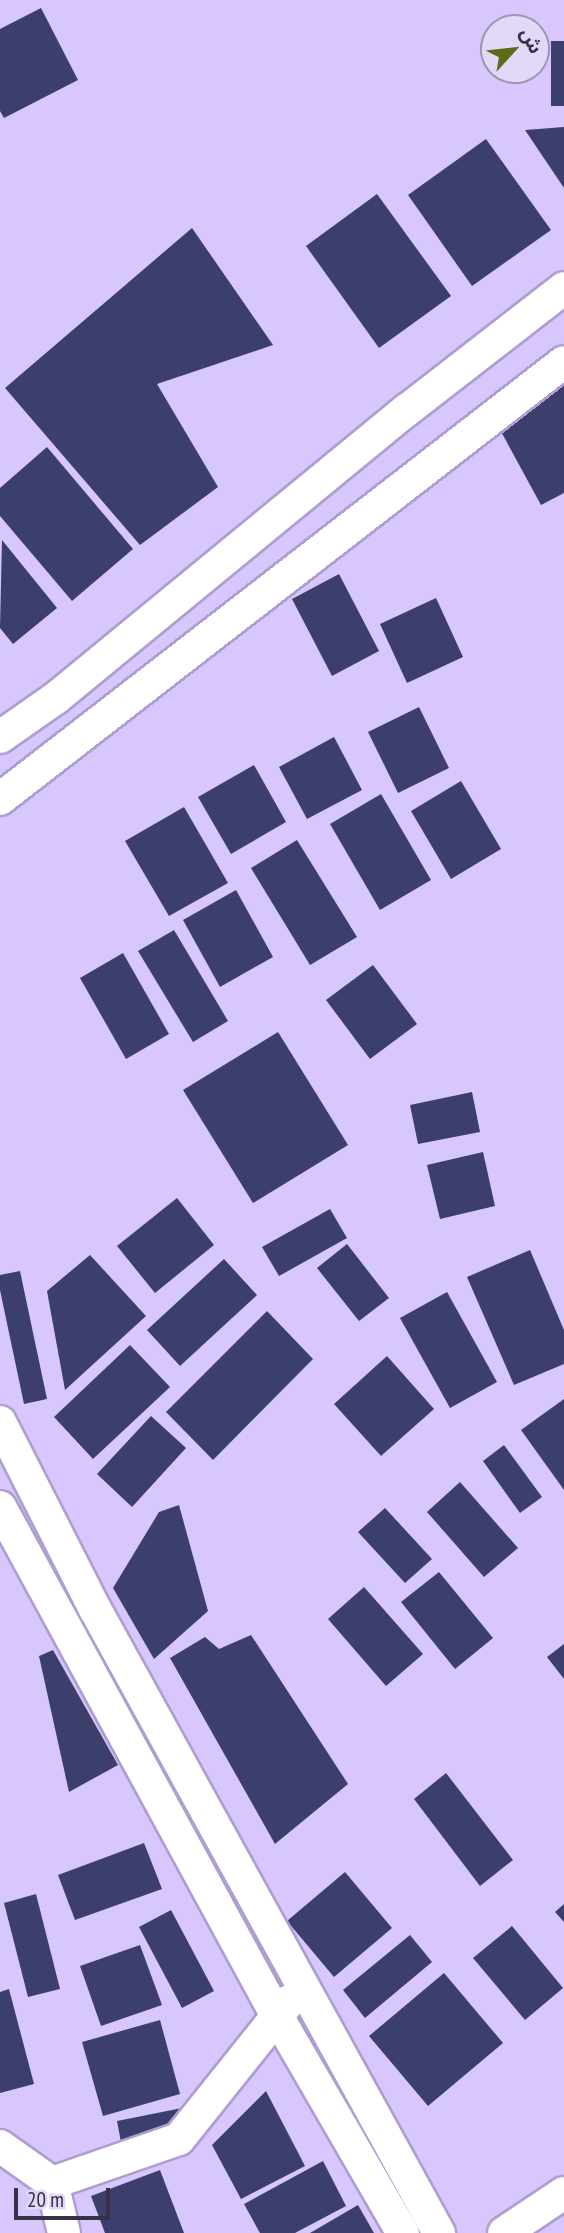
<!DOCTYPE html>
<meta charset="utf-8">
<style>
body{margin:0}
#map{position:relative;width:564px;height:2233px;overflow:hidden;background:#d8c7fc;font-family:"PT Sans Narrow","Noto Sans Arabic",sans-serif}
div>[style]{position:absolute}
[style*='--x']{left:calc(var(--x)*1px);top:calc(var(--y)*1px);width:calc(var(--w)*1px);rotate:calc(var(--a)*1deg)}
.building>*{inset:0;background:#3c3f6b}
.roads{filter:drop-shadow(2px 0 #af9ed1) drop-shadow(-2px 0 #af9ed1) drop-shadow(0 2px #af9ed1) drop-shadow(0 -2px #af9ed1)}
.minor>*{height:32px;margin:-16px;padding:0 16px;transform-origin:16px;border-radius:16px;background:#fff}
span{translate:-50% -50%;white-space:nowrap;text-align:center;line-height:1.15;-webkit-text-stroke:7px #e2d8f8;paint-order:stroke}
.north{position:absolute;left:480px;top:14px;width:70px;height:70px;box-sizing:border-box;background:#e2d8f8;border:2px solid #9e95b0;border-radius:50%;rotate:63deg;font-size:19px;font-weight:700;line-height:28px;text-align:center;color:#383145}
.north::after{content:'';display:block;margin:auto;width:24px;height:32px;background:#5b6b16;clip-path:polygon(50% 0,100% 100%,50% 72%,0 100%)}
.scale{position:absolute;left:14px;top:2188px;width:96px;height:32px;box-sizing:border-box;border:4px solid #383145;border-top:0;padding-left:9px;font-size:21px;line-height:24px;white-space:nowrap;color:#383145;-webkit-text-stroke:5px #e2d8f8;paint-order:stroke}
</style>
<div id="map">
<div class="building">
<i style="clip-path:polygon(41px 8px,78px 80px,4px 118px,0 111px,0 29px)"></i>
<i style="clip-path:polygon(551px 41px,564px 41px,564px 106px,551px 106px)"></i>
<i style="clip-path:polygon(564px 127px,564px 188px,525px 130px)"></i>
<i style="clip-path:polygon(486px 139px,551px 230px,472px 286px,408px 195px)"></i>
<i style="clip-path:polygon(377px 194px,451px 296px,379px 348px,306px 246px)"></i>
<i style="clip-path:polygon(192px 228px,273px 345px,157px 384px,218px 487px,140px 545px,5px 388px)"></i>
<i style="clip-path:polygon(564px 375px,564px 493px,541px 505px,492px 415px)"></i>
<i style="clip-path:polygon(47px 447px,133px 549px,72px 601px,0 516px,0 488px)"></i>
<i style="clip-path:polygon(2px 540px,57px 608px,13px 644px,0 628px)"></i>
<i style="clip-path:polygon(339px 574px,379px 651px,332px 676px,292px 599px)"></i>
<i style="clip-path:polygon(436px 598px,463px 657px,407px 683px,380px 624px)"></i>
<i style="clip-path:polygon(419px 707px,449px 768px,398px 793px,368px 732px)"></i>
<i style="clip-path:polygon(334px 737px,362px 790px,307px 819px,279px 767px)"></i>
<i style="clip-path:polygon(254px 765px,286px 822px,231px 854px,198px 797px)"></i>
<i style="clip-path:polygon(461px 781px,501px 849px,451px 879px,411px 811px)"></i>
<i style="clip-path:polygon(381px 794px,431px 880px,380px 910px,330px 824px)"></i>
<i style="clip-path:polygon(184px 807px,228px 883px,169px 916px,125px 841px)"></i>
<i style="clip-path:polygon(297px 840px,357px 937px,310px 965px,251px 868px)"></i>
<i style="clip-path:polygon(236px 890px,273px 957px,220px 987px,183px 920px)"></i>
<i style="clip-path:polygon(174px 930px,228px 1021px,193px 1042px,138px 951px)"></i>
<i style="clip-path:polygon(123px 953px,169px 1034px,126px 1059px,80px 978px)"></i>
<i style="clip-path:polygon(373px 965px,417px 1024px,370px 1059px,326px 1000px)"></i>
<i style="clip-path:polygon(278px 1032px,348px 1145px,253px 1203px,183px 1090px)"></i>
<i style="clip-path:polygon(472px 1092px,480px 1132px,418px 1144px,410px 1105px)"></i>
<i style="clip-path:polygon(483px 1152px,495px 1206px,440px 1219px,427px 1165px)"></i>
<i style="clip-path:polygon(177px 1198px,214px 1245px,155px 1293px,117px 1246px)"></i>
<i style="clip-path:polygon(330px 1209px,347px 1238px,279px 1276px,262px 1247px)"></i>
<i style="clip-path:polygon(347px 1244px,389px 1298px,359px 1321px,317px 1268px)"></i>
<i style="clip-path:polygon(530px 1250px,564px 1330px,564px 1364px,514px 1385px,467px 1277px)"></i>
<i style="clip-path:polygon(90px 1255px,146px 1316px,65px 1390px,47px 1291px)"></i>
<i style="clip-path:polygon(224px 1259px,257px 1295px,180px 1366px,147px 1330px)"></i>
<i style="clip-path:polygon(20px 1271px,47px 1399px,24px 1404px,0 1290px,0 1275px)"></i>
<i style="clip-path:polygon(447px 1292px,497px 1382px,450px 1408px,400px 1318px)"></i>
<i style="clip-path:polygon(267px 1311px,313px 1359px,213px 1460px,166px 1412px)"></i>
<i style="clip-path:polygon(130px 1345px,170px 1387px,93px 1459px,54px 1417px)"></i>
<i style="clip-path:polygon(387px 1356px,434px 1409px,381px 1456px,334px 1404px)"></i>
<i style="clip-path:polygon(564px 1399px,564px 1490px,521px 1430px)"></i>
<i style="clip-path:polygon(151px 1416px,186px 1448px,132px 1507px,97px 1474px)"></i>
<i style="clip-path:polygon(504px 1445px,542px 1497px,520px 1513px,483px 1461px)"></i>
<i style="clip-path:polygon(460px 1482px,518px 1548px,484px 1577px,427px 1512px)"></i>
<i style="clip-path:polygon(179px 1505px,208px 1611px,154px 1659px,113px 1588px,159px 1512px)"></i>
<i style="clip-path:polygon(385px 1508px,432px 1559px,405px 1583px,358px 1532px)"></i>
<i style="clip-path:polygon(439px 1572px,493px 1638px,455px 1669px,401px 1602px)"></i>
<i style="clip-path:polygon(364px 1587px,423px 1654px,386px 1686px,328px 1619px)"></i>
<i style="clip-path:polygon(251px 1635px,348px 1784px,275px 1844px,170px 1658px,205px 1637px,219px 1649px)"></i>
<i style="clip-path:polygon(564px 1644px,564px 1679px,547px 1657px)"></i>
<i style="clip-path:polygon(53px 1650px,118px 1765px,69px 1792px,39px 1656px)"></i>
<i style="clip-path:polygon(446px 1773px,513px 1860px,480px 1886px,414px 1799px)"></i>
<i style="clip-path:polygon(144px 1843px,162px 1889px,75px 1920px,58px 1875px)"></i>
<i style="clip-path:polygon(345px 1872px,392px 1928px,334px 1977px,287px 1921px)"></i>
<i style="clip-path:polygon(36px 1894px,60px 1989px,28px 1997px,4px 1903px)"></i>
<i style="clip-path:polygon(564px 1904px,564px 1922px,555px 1912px)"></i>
<i style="clip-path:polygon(171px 1910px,214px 1991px,182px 2008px,139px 1927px)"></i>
<i style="clip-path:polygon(512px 1926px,563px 1988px,525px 2020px,473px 1958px)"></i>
<i style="clip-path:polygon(410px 1935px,432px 1962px,365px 2018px,343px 1990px)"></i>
<i style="clip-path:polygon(140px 1945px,162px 2005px,101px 2026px,80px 1966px)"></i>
<i style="clip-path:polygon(444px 1973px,503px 2043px,428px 2106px,369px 2036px)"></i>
<i style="clip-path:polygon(9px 1989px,34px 2084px,0 2093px,0 1992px)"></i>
<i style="clip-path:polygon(160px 2020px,180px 2094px,103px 2116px,82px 2042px)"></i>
<i style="clip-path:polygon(266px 2091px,305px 2166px,241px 2199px,212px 2145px)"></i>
<i style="clip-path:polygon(192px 2106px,198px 2138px,123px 2153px,117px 2121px)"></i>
<i style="clip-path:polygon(323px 2161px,346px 2206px,295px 2233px,260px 2233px,244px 2204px)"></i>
<i style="clip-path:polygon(160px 2170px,184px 2233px,105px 2233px,91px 2196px)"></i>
<i style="clip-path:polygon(358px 2205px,374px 2233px,310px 2233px)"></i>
</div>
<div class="roads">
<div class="minor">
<i style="--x:0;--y:737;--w:68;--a:-34.9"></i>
<i style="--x:56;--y:698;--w:454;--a:-39.4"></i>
<i style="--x:407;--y:410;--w:199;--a:-37.8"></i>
<i style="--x:0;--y:799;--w:713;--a:-37.77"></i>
<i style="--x:0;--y:1422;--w:210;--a:63.1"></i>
<i style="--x:95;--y:1609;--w:713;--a:61.13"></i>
<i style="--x:0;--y:1507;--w:579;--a:61.44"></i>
<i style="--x:277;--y:2016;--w:251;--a:59.9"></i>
<i style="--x:0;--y:2146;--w:64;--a:35.4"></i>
<i style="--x:52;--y:2183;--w:134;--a:-19.1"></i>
<i style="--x:179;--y:2139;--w:176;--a:-51.4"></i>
<i style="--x:52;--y:2183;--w:51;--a:76.5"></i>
<i style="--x:504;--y:2233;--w:72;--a:-33.7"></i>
</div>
</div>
<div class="north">ش</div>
<div class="scale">20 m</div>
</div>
